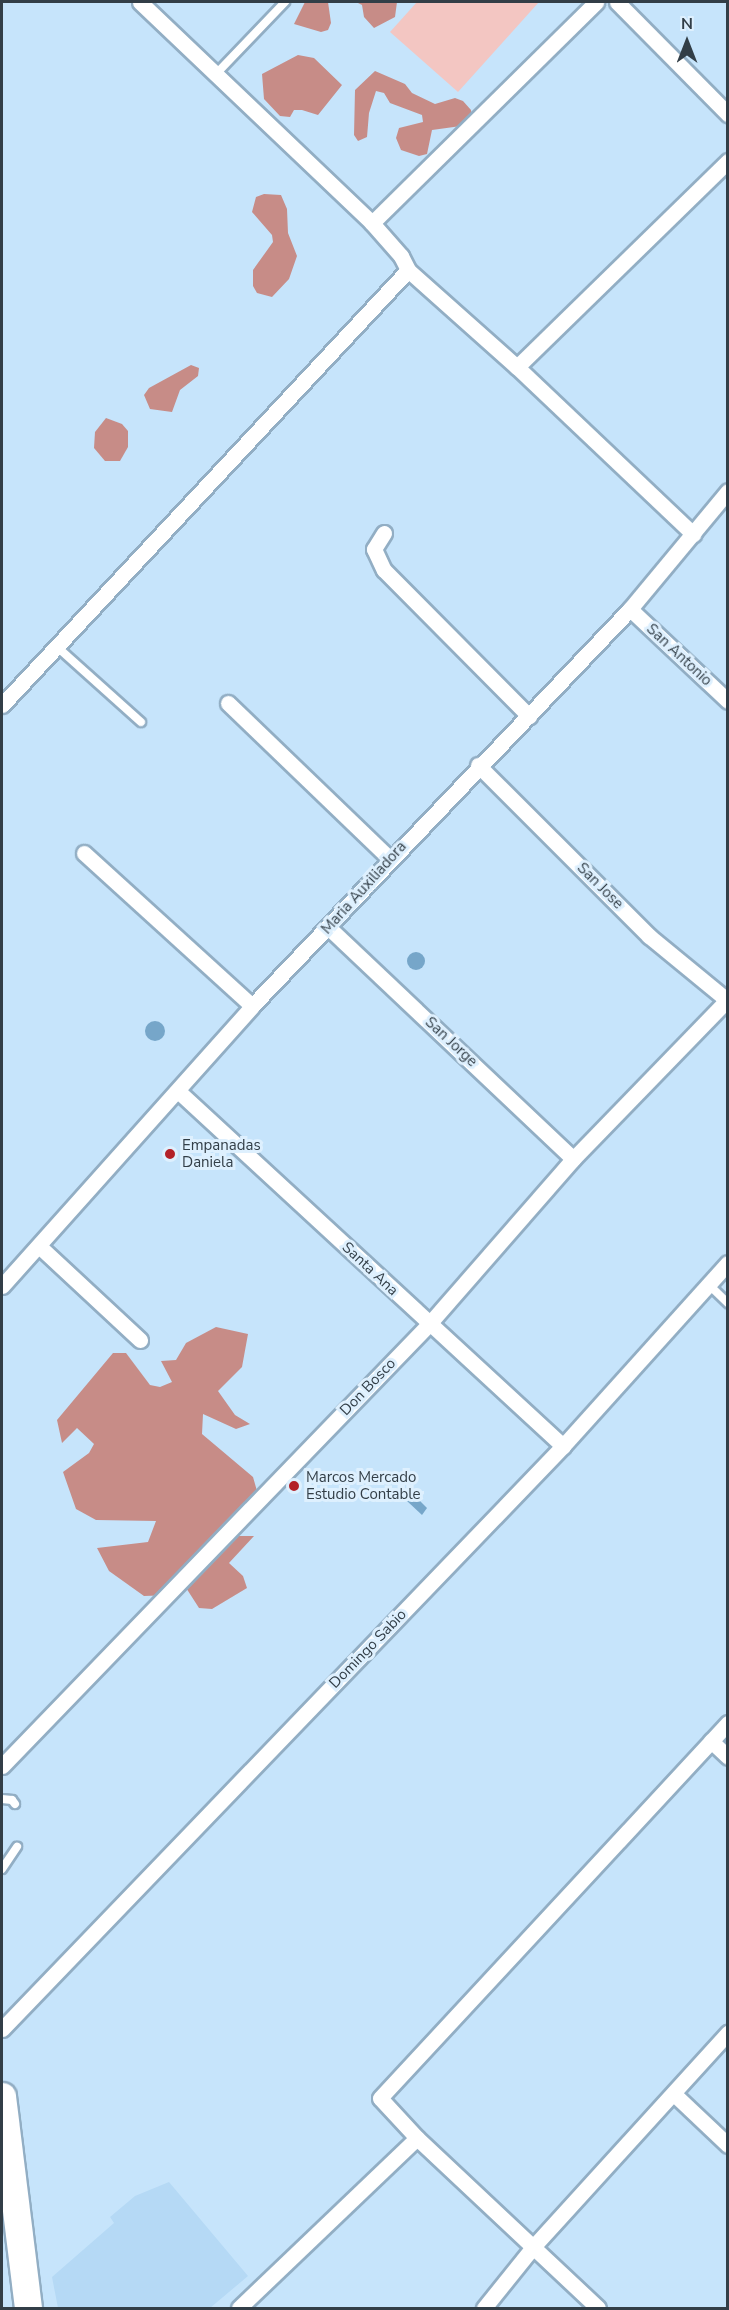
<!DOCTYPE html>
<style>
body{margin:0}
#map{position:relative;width:729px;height:2310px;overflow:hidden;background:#c6e4fb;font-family:"Nunito Sans",sans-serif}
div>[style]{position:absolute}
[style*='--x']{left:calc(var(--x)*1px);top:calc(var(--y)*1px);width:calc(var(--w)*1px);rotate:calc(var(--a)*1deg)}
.built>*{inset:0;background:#b5d9f5}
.green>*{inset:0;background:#f3c6c2}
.forest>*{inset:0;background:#c78c87}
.water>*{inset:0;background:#76a6c9}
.round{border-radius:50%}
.roads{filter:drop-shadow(2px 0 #92aec4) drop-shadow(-2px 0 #92aec4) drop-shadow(0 2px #92aec4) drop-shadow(0 -2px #92aec4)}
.lane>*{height:8px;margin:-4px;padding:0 4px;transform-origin:4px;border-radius:4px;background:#fff}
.street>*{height:15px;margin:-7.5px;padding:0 7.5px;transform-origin:7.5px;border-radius:7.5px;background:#fff}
.highway>*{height:27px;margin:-13.5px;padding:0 13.5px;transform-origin:13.5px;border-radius:13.5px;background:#fff}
.dots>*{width:16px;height:16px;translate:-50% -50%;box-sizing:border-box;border:3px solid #def0fe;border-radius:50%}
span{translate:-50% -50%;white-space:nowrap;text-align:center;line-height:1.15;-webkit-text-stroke:6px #def0fe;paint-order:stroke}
.street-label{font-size:15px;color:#323e47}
.poi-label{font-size:15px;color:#323e47}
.left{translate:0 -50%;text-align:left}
.frame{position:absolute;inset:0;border:3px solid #323e47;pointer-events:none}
.north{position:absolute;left:657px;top:12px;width:60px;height:60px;-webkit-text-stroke:4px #def0fe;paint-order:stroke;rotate:0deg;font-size:16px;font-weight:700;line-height:24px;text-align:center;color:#323e47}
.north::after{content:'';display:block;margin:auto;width:21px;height:27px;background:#323e47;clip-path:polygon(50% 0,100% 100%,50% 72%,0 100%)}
</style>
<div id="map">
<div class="built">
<i style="clip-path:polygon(169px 2182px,248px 2276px,210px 2308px,58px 2308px,52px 2277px,114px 2223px,110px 2217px,135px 2196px)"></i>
</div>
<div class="green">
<i style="clip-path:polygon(417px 2px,539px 2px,458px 92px,390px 32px)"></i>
</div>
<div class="forest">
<i style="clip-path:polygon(305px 2px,328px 2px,331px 23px,328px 30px,321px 32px,294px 24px)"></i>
<i style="clip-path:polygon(356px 2px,397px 2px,395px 17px,374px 28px,364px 17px,362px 5px)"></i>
<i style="clip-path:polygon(298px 55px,314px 58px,342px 85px,318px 115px,302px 110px,294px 110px,290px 117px,280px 116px,264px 99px,262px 74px)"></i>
<i style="clip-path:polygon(375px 71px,405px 84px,412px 93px,435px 104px,455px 98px,463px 101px,471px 110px,472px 119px,461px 126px,432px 130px,427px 154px,419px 156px,401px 150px,396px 138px,399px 128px,423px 122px,422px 115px,390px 103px,384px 93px,376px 91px,369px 113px,367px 137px,358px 141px,354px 135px,355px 90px)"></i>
<i style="clip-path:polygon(264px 194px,281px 195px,287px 209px,288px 233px,297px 256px,289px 279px,272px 297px,257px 293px,253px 286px,253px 270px,273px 242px,272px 235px,252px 212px,256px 197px)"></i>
<i style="clip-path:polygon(191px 365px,199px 368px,198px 376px,180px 390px,172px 412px,150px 409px,144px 395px,149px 388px)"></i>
<i style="clip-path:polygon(106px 418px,122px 424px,128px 431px,128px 447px,120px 461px,105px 461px,94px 448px,95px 432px)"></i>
<i style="clip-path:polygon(216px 1327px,248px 1334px,242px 1367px,218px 1391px,235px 1415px,250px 1424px,236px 1429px,203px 1414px,202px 1434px,253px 1477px,257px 1491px,223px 1536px,254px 1536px,229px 1563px,243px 1576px,247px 1588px,212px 1609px,199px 1608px,181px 1580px,171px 1595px,144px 1596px,109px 1571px,97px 1548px,148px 1542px,156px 1521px,96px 1520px,76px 1509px,63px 1472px,89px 1453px,94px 1444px,77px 1428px,62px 1443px,57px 1420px,113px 1353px,126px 1353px,150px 1385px,160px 1387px,172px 1382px,161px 1361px,176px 1360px,186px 1343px)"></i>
</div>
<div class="water">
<i class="round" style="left:407px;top:952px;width:18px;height:18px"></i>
<i class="round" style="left:145px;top:1021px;width:20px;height:20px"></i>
<i style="clip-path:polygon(413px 1494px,427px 1508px,422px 1515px,407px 1501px)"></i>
</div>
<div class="roads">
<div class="lane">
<i style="--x:216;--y:74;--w:100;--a:-46.2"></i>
<i style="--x:56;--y:646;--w:114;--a:41.8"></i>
<i style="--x:708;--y:1284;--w:28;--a:44"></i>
<i style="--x:2;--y:1799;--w:10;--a:6"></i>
<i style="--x:12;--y:1800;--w:5;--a:53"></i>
<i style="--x:2;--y:1869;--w:27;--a:-56"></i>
</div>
<div class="street">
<i style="--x:140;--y:2;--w:320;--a:43.6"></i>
<i style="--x:372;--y:223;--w:44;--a:48.7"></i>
<i style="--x:401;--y:256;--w:16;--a:63"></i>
<i style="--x:408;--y:270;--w:146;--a:41.7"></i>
<i style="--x:517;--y:367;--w:243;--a:43.5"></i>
<i style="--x:617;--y:2;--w:158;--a:45.3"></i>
<i style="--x:372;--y:223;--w:315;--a:-44.6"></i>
<i style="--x:517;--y:367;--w:295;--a:-44.3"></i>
<i style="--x:384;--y:533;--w:19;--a:122"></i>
<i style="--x:374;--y:549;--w:23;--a:65"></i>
<i style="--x:384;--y:570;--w:206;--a:45.2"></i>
<i style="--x:630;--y:609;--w:134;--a:43.2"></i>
<i style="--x:228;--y:703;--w:223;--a:43.9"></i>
<i style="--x:2;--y:705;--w:595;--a:-46.97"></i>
<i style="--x:478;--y:765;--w:242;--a:45"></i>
<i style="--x:649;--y:936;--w:102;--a:39.4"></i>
<i style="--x:84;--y:853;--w:227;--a:42.3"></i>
<i style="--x:328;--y:927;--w:337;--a:43.4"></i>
<i style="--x:178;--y:1091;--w:524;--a:42.68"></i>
<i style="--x:39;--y:1246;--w:138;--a:42.9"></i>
<i style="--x:2;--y:1286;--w:375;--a:-48.2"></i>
<i style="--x:252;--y:1006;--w:548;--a:-46.4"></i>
<i style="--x:630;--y:609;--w:153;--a:-50.3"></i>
<i style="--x:711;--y:1741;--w:23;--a:43"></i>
<i style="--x:2;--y:1766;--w:615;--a:-45.99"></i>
<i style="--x:429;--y:1324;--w:219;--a:-48.9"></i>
<i style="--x:573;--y:1159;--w:223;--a:-45.9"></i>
<i style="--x:2;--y:2029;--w:809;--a:-46.1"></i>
<i style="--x:563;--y:1446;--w:246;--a:-48"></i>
<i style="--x:674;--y:2094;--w:74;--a:43.4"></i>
<i style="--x:239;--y:2308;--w:246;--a:-43.7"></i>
<i style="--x:484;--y:2308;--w:78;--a:-51.2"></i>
<i style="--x:533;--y:2247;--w:290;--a:-47.7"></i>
<i style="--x:598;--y:2308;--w:248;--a:-136.8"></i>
<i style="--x:417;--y:2138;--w:54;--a:-132.8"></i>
<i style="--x:380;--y:2098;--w:512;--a:-47.14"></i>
</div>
<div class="highway">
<i style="--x:2;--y:2096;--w:214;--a:83"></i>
</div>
</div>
<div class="dots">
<i style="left:170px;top:1154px;background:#b32128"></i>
<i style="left:294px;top:1486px;background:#b32128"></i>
</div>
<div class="street-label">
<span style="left:679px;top:655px;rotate:43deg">San Antonio</span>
<span style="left:600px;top:886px;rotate:45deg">San Jose</span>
<span style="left:364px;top:888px;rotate:-48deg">Maria Auxiliadora</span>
<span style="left:451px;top:1042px;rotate:43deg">San Jorge</span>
<span style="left:370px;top:1269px;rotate:43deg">Santa Ana</span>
<span style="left:368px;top:1387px;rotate:-46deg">Don Bosco</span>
<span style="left:368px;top:1649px;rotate:-46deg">Domingo Sabio</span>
</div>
<div class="poi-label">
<span class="left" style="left:182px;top:1154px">Empanadas<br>Daniela</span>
<span class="left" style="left:306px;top:1486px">Marcos Mercado<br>Estudio Contable</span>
</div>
<div class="frame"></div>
<div class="north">N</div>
</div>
